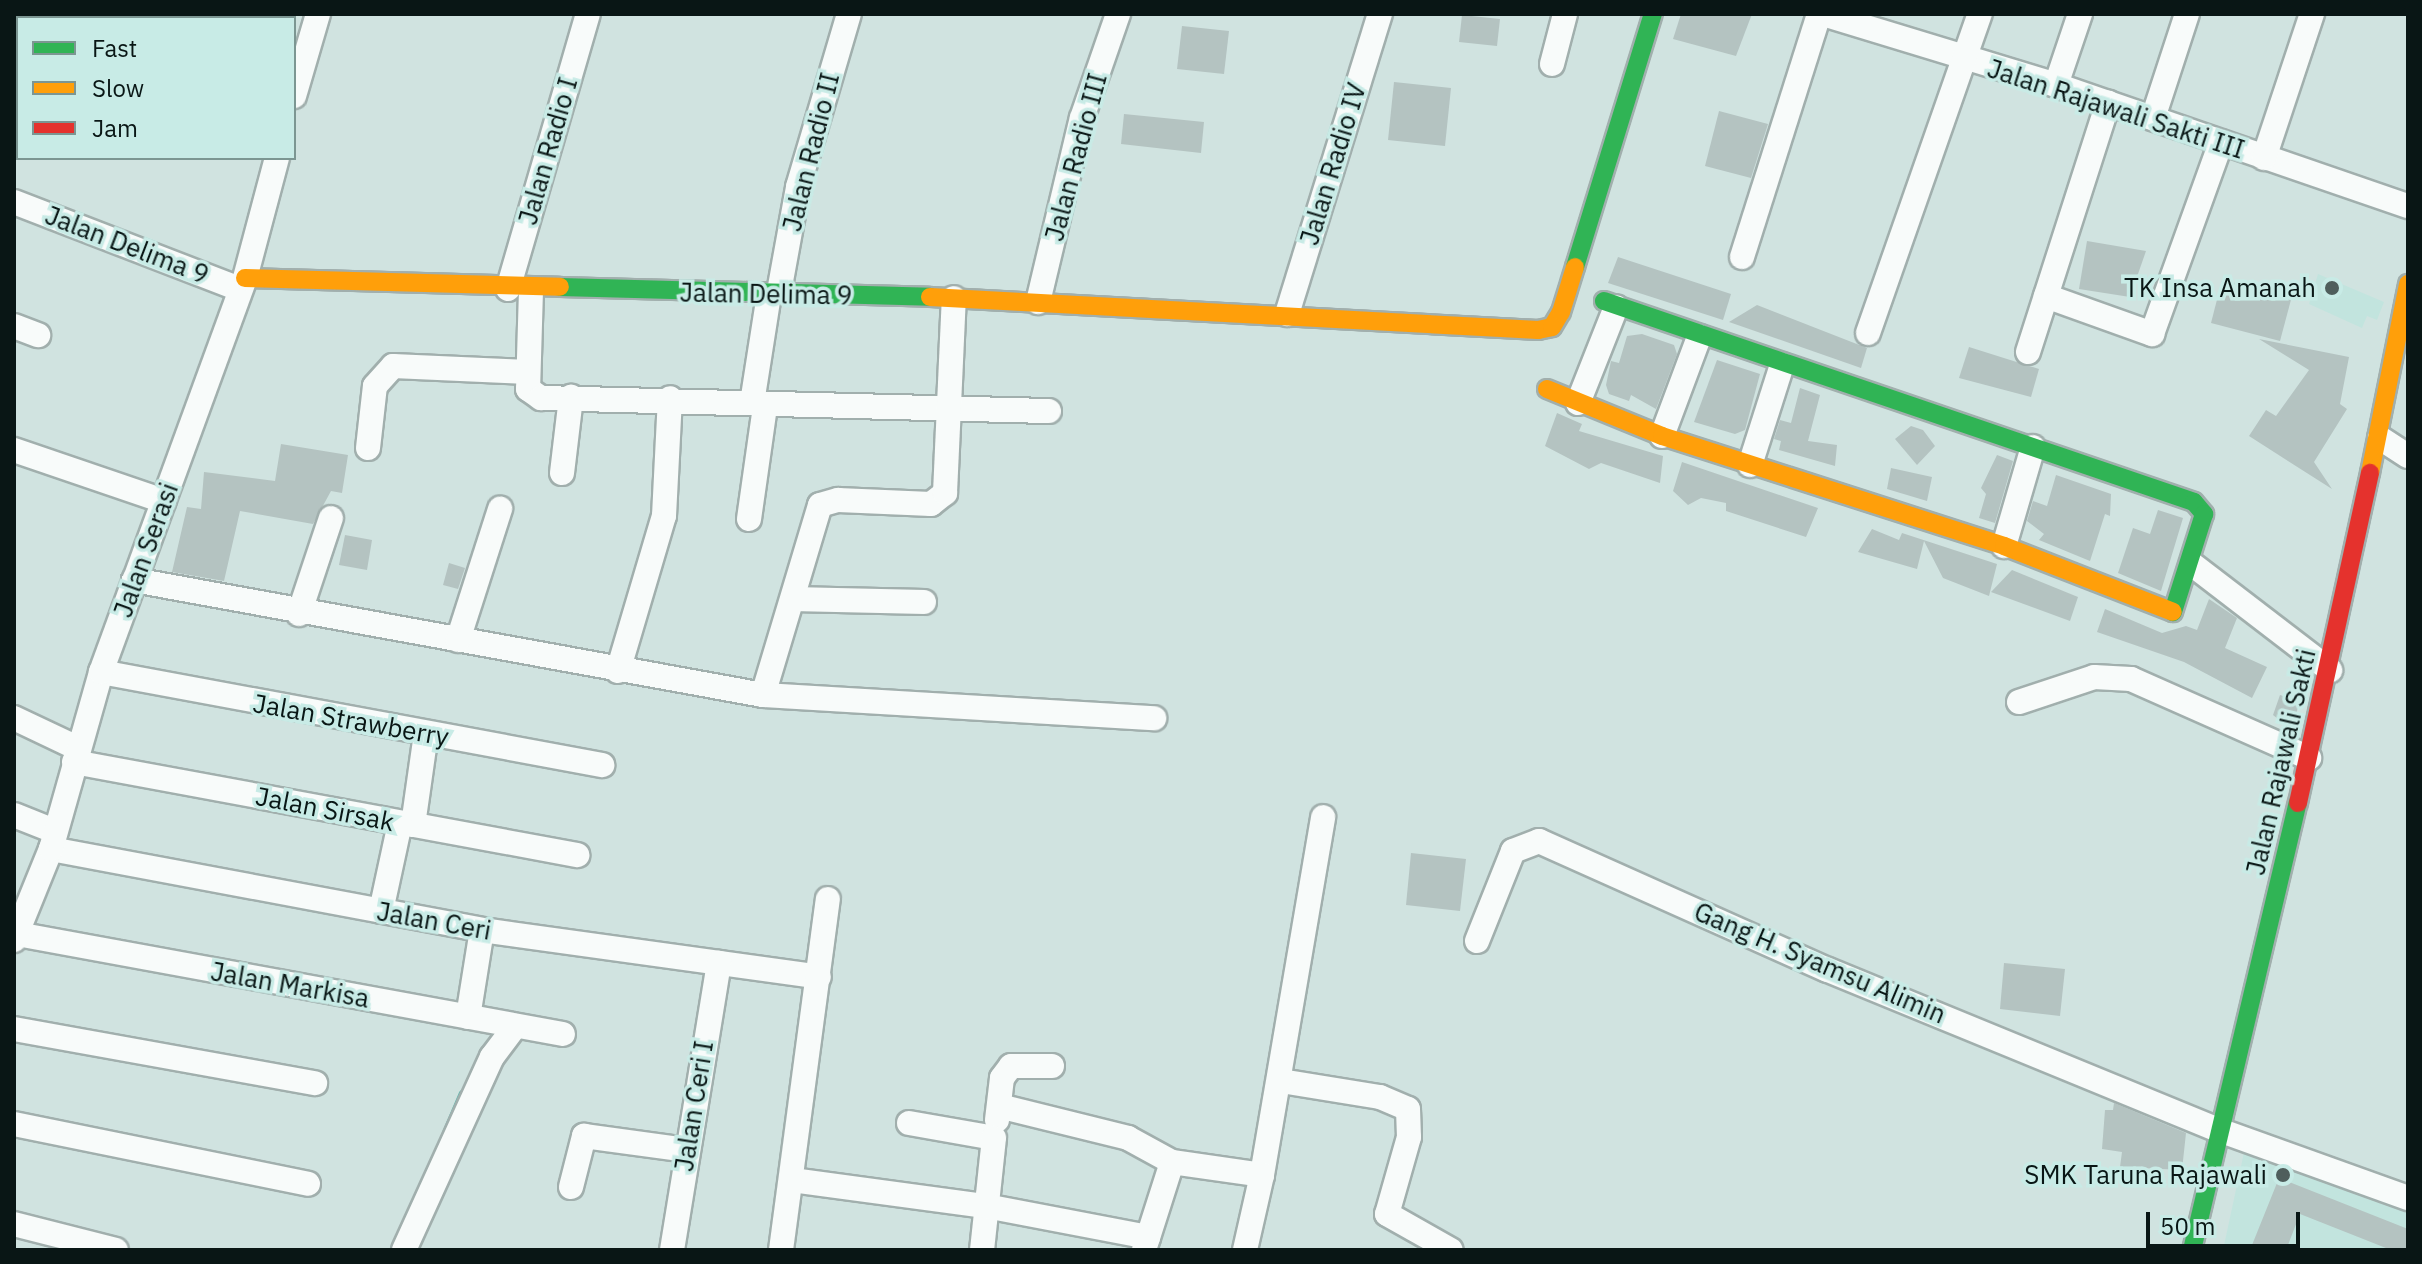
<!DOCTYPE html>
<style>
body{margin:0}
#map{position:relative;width:2422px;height:1264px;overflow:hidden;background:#d0e3e0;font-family:"IBM Plex Sans",sans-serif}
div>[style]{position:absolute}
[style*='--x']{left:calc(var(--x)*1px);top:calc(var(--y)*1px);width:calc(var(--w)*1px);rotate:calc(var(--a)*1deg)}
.built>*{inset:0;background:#c2e4de}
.stream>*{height:6px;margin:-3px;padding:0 3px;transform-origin:3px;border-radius:3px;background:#5fb7ae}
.building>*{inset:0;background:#b4c3c1}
.roads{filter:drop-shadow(2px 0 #a1afad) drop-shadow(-2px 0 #a1afad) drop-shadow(0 2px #a1afad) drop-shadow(0 -2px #a1afad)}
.street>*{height:24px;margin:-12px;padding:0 12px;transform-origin:12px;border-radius:12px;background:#f8fbfa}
.fast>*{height:18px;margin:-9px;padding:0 9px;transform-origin:9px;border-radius:9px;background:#30b455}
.slow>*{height:18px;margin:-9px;padding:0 9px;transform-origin:9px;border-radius:9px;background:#ff9f0a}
.jam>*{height:18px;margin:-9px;padding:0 9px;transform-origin:9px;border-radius:9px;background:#e5322d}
.dots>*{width:22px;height:22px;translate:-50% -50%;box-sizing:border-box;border:4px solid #c8ebe6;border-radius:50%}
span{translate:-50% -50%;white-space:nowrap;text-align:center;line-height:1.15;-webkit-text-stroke:7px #c8ebe6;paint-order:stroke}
.street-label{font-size:26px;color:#091615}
.poi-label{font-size:26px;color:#091615}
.right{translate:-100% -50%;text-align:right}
.frame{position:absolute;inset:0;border:16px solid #091615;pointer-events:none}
.legend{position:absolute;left:16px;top:16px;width:280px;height:144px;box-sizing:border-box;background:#c8ebe6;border:2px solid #7c9692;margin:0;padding:10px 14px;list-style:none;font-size:24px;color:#091615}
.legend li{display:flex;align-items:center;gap:16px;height:40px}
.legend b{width:40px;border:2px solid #7c9692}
.scale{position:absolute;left:2146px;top:1212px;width:154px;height:36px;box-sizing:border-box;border:4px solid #091615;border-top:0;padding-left:10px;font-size:24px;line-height:28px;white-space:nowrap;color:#091615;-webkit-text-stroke:6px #c8ebe6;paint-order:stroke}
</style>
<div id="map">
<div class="built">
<i style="clip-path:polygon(2318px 274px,2384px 302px,2377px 320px,2367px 316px,2362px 328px,2309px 304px)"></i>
<i style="clip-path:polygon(2246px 1143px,2408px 1207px,2408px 1250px,2223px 1250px)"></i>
</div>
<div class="stream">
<i style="--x:445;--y:1133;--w:43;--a:-67"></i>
</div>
<div class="building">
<i style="clip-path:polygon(1681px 14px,1752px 14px,1736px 56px,1673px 39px)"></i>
<i style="clip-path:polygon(1462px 15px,1500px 19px,1497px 46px,1459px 42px)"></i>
<i style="clip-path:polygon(1182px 26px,1229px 31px,1224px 74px,1177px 69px)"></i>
<i style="clip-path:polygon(1394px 82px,1451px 88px,1445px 146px,1388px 140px)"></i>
<i style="clip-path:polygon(1719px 111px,1768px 124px,1751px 178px,1705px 166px)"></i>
<i style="clip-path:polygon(1124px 114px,1204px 122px,1201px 153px,1121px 144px)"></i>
<i style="clip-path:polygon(2087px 241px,2146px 251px,2130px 297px,2079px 289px)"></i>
<i style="clip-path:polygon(1618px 257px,1731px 294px,1723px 320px,1608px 283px)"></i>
<i style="clip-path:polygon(2222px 280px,2292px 296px,2280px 341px,2211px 323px)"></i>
<i style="clip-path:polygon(1757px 305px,1867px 348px,1861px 368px,1729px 322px)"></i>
<i style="clip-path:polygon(1642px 334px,1674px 345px,1677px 354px,1656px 409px,1631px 395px,1629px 401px,1609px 394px,1606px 385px,1611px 361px,1619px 363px,1627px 336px)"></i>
<i style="clip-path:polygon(2259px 339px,2349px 357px,2340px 404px,2347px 409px,2314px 462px,2332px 489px,2249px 436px,2266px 410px,2276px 416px,2309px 370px)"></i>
<i style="clip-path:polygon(1969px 347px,2039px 369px,2031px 397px,1959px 378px)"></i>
<i style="clip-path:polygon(1717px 360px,1760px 374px,1745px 430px,1735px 434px,1694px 422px)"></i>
<i style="clip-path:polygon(1800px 388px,1820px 395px,1808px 441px,1837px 445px,1835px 466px,1779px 450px,1781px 441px,1774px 439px,1780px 420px,1791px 423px)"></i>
<i style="clip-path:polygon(1557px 413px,1582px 424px,1579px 431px,1663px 456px,1660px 483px,1601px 463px,1589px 469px,1545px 446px)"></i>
<i style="clip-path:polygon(1911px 426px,1923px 430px,1935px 446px,1917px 465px,1895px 439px)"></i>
<i style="clip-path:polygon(281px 444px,348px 455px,342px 493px,331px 491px,313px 524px,240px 511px,224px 581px,172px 572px,187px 507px,201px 509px,204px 472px,275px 481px)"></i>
<i style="clip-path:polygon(1997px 455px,2013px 461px,1995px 523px,1979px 518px,1986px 494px,1981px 488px)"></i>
<i style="clip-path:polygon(1682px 462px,1818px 508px,1806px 537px,1726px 511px,1726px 503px,1701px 498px,1688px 505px,1673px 491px)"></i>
<i style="clip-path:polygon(1891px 468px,1932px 477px,1927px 501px,1887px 489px)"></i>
<i style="clip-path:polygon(2056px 475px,2111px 494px,2110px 516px,2105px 514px,2090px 561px,2039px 540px,2044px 534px,2027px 521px,2033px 501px,2047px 506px)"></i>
<i style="clip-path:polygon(2158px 510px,2183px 518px,2161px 591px,2118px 573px,2133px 528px,2150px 534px)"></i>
<i style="clip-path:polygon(1872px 529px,1899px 540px,1902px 533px,1997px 564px,1989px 596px,1943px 578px,1924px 541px,1917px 569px,1858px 552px)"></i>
<i style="clip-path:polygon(345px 535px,372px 540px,367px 570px,339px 565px)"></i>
<i style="clip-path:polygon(449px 563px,465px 568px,458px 589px,443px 585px)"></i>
<i style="clip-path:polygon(2012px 570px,2078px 597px,2070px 621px,1991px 592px)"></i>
<i style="clip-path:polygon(2209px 599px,2237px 618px,2225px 648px,2267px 667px,2252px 698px,2184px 662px,2097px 632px,2105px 609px,2162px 633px,2186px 626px,2197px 630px)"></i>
<i style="clip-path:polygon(2280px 695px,2300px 702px,2291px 729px,2273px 715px)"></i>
<i style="clip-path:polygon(1411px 853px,1466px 859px,1460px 911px,1406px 905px)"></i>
<i style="clip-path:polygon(2004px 963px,2065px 969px,2060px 1016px,2000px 1009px)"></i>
<i style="clip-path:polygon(2114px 1103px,2186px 1133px,2182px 1170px,2120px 1167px,2122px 1152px,2102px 1149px,2105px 1110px,2113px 1110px)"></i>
<i style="clip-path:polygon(2279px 1178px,2408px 1229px,2408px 1250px,2391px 1250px,2300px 1214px,2286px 1250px,2250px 1250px)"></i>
</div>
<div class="roads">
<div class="street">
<i style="--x:1823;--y:14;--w:244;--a:16.9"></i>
<i style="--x:2056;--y:85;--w:372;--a:19"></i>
<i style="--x:14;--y:33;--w:4;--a:14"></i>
<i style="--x:1552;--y:64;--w:52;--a:-75.4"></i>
<i style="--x:2056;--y:85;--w:75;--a:-71.3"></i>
<i style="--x:294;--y:96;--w:85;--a:-73.7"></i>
<i style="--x:2153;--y:118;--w:109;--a:-71.9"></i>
<i style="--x:2264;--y:158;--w:152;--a:-71.6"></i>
<i style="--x:14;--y:202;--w:241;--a:21.1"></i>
<i style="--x:1742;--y:257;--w:255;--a:-72.4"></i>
<i style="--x:508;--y:289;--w:286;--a:-73.8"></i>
<i style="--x:531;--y:290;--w:99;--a:91.7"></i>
<i style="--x:528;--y:389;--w:16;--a:35"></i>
<i style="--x:541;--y:398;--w:508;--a:1.47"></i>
<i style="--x:779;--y:292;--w:107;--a:-79.7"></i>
<i style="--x:798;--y:187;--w:180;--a:-73.6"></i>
<i style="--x:2046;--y:296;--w:113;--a:19.7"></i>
<i style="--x:2152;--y:334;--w:204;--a:-70.2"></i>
<i style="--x:1038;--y:302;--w:189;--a:-76.6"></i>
<i style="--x:1082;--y:118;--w:110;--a:-70.9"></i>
<i style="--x:1287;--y:314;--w:314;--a:-72.8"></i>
<i style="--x:14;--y:326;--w:26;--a:21"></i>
<i style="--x:1868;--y:333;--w:338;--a:-70.7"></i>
<i style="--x:2028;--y:352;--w:262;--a:-72.2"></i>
<i style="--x:752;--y:403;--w:109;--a:-81.1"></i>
<i style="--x:1578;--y:403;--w:103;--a:-68.4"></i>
<i style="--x:1662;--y:436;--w:106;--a:-69.5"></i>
<i style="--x:2380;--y:438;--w:33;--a:33"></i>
<i style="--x:368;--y:448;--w:62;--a:-83.6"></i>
<i style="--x:375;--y:386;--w:27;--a:-48"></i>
<i style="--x:393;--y:366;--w:135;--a:2.5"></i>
<i style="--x:14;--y:450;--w:158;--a:18.8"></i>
<i style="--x:1750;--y:465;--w:105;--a:-72.3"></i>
<i style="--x:562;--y:473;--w:77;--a:-83.2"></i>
<i style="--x:749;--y:519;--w:114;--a:-81.9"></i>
<i style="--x:2004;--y:546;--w:103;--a:-73.7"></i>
<i style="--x:2193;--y:565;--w:173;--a:37.5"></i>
<i style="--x:134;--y:580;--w:639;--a:10.36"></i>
<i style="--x:763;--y:695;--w:392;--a:3.4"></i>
<i style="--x:793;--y:599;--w:131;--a:1.3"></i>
<i style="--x:299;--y:614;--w:101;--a:-71.6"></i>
<i style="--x:458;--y:640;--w:138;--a:-72.2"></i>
<i style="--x:618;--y:671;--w:162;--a:-73.5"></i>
<i style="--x:664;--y:516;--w:118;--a:-87.1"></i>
<i style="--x:101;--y:672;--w:510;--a:10.52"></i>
<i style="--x:763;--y:695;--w:198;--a:-73.3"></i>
<i style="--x:820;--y:505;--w:19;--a:-16"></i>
<i style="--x:838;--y:500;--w:93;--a:2.5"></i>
<i style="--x:931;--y:504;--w:18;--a:-38"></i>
<i style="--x:945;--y:493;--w:195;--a:-87.4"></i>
<i style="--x:2019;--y:702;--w:79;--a:-18.4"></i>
<i style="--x:2094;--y:677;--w:37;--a:3"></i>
<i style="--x:2131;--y:679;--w:195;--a:23.9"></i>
<i style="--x:14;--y:718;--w:68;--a:25.4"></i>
<i style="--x:74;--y:762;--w:512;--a:10.48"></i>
<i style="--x:14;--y:815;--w:43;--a:21.8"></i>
<i style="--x:413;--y:825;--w:92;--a:-81.9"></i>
<i style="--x:51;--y:849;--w:439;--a:10.6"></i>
<i style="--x:482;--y:930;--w:340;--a:7.9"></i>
<i style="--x:381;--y:911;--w:90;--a:-77.8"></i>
<i style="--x:17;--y:934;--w:555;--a:10.38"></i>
<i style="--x:14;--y:940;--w:98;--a:-67.9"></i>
<i style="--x:51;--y:849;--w:184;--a:-74.2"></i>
<i style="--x:101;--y:672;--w:419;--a:-69.9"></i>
<i style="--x:245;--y:278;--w:124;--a:-75.1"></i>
<i style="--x:1477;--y:941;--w:97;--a:-68.2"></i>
<i style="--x:1513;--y:851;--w:28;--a:-21"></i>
<i style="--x:1539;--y:841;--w:316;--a:24.1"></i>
<i style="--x:1828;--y:970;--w:422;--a:22.3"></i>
<i style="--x:2219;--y:1130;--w:201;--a:19.8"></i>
<i style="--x:468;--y:1017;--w:88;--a:-80.9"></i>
<i style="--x:14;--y:1029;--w:306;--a:10.2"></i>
<i style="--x:1281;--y:1081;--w:100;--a:9.2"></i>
<i style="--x:1380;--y:1097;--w:30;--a:23"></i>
<i style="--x:1408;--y:1109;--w:28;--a:88"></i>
<i style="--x:1409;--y:1137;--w:80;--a:105.9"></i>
<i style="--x:1387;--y:1214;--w:73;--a:29.4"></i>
<i style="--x:999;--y:1106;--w:133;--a:13.9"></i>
<i style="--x:1128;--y:1138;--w:50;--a:28.6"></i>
<i style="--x:997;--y:1120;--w:42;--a:-83.2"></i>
<i style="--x:1002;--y:1078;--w:15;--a:-53"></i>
<i style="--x:1011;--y:1066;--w:41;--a:0"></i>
<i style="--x:909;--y:1123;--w:86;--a:10"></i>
<i style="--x:994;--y:1138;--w:113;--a:96.1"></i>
<i style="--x:14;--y:1124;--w:300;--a:11.5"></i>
<i style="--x:1262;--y:1175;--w:363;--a:-80.3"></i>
<i style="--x:792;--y:1180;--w:201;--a:7.7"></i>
<i style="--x:991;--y:1207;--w:160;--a:10.8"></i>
<i style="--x:571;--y:1187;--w:53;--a:-75.7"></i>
<i style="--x:584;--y:1136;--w:103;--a:7.8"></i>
<i style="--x:14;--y:1224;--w:105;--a:14.3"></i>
<i style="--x:404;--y:1250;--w:212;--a:-65.5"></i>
<i style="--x:492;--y:1057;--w:39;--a:-53"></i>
<i style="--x:672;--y:1250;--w:291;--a:-80.7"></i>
<i style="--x:781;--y:1250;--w:354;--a:-82.4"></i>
<i style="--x:1144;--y:1250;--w:92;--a:-72.3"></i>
<i style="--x:1172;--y:1162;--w:91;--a:8.2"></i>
<i style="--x:1262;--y:1175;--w:77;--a:102.8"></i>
</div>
<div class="fast">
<i style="--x:1575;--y:267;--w:265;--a:-72.9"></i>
<i style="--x:560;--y:287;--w:370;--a:1.5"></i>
<i style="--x:1604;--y:301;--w:623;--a:18.81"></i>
<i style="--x:2194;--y:502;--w:16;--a:50"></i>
<i style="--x:2204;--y:514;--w:103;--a:107.6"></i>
<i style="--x:2192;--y:1250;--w:459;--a:-76.7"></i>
</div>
<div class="slow">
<i style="--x:245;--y:278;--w:315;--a:1.6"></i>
<i style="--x:930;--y:297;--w:609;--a:3.11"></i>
<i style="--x:1538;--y:330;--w:14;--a:-12"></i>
<i style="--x:1552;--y:327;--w:17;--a:-59"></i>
<i style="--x:1561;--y:312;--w:47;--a:-72.7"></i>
<i style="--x:1547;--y:389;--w:124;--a:22.2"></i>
<i style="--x:1662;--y:436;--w:359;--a:17.8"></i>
<i style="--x:2004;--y:546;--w:181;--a:21.3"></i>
<i style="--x:2370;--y:473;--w:193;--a:-78.6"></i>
</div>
<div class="jam">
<i style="--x:2298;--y:803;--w:338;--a:-77.7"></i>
</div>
</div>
<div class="dots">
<i style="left:2332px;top:288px;background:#4f5e5c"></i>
<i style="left:2283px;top:1175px;background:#4f5e5c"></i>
</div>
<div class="street-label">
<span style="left:2116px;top:109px;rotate:18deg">Jalan Rajawali Sakti III</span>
<span style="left:548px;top:151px;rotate:-74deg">Jalan Radio I</span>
<span style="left:811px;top:152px;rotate:-76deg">Jalan Radio II</span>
<span style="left:1076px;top:157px;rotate:-75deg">Jalan Radio III</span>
<span style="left:1333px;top:164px;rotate:-73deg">Jalan Radio IV</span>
<span style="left:127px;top:245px;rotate:21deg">Jalan Delima 9</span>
<span style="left:766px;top:294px;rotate:1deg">Jalan Delima 9</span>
<span style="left:146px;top:550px;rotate:-70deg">Jalan Serasi</span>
<span style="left:351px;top:720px;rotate:10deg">Jalan Strawberry</span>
<span style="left:2281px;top:762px;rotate:-77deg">Jalan Rajawali Sakti</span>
<span style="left:325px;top:809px;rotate:11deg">Jalan Sirsak</span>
<span style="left:434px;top:921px;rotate:10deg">Jalan Ceri</span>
<span style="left:1820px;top:963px;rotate:23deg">Gang H. Syamsu Alimin</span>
<span style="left:290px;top:985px;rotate:10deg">Jalan Markisa</span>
<span style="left:694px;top:1106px;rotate:-81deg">Jalan Ceri I</span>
</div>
<div class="poi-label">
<span class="right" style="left:2316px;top:288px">TK Insa Amanah</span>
<span class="right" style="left:2267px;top:1175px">SMK Taruna Rajawali</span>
</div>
<div class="frame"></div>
<ul class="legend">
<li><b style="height:10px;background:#30b455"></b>Fast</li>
<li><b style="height:10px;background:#ff9f0a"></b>Slow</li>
<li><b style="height:10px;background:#e5322d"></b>Jam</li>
</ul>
<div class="scale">50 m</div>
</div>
